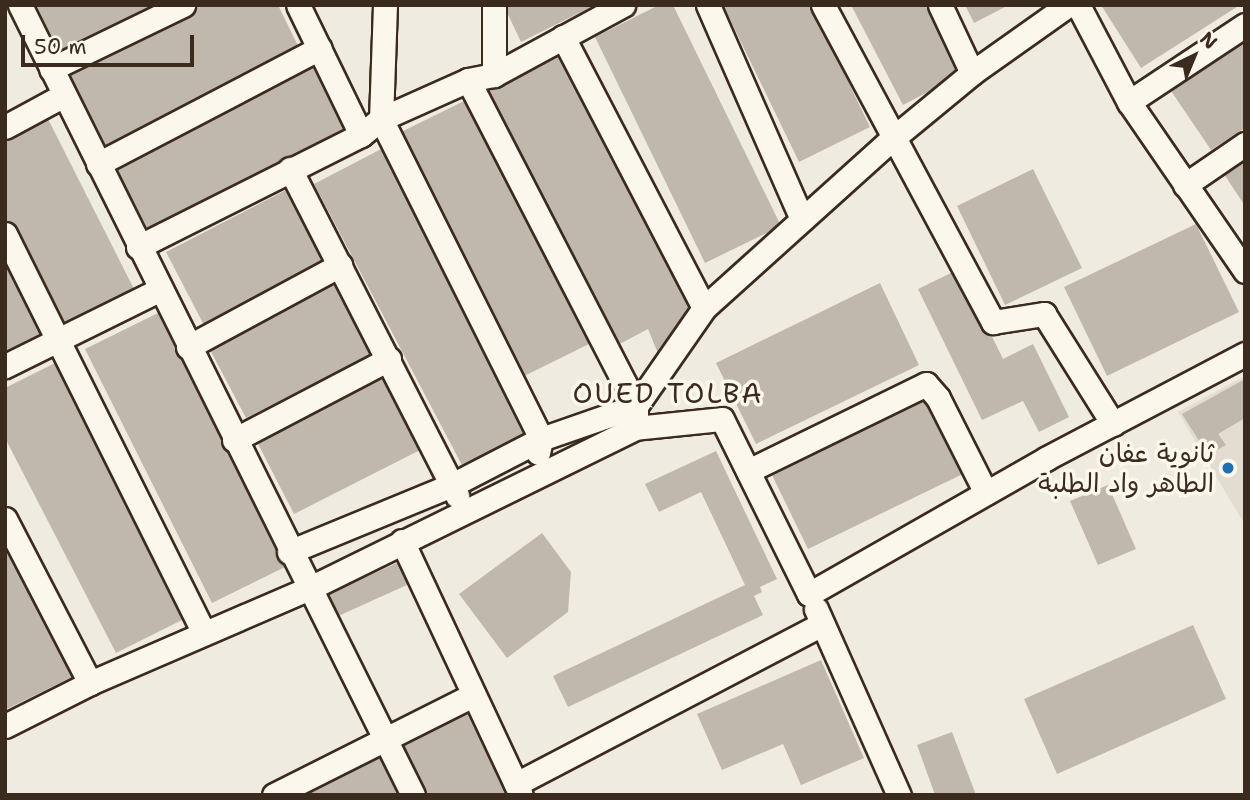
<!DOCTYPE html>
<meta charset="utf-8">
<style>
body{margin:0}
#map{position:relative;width:1250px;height:800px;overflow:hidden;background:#f0ebe0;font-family:"Shantell Sans","Playpen Sans Arabic",sans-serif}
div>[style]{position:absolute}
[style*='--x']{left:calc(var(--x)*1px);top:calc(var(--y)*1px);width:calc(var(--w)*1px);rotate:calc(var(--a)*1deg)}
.built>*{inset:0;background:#e2dcd1}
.building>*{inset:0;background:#c0b8ad}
.roads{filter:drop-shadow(2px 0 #3b2a1e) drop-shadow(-2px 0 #3b2a1e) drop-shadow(0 2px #3b2a1e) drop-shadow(0 -2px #3b2a1e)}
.minor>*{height:23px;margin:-11.5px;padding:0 11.5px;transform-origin:11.5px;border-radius:11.5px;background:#fbf7ec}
.dots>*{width:19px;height:19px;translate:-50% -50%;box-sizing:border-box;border:4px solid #fbf7ec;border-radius:50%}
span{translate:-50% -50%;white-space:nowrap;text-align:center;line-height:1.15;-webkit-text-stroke:7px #fbf7ec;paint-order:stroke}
.poi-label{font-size:26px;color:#3b2a1e}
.right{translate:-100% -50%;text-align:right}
.neighbourhood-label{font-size:28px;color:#3b2a1e;letter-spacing:2px}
.frame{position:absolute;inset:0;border:7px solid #3b2a1e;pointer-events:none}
.north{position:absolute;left:1159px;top:21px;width:70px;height:70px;-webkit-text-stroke:5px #fbf7ec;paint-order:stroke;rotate:43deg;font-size:19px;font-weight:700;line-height:28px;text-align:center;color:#3b2a1e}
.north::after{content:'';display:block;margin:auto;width:24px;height:32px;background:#3b2a1e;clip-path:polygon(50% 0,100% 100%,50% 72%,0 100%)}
.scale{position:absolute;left:21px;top:35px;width:173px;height:32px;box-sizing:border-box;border:4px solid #3b2a1e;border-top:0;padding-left:9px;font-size:21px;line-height:24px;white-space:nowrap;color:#3b2a1e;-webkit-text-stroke:5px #fbf7ec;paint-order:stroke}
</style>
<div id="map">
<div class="built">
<i style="clip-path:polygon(1245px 376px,1245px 525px,1178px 412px)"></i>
</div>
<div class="building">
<i style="clip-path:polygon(36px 5px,163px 5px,62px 57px)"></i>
<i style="clip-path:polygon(203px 5px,278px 5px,301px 52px,108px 150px,68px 74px)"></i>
<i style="clip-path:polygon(510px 5px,595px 5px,521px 42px,505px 8px)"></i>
<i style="clip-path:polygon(659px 5px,673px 5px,781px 226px,705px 263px,595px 37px)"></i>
<i style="clip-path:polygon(723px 5px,811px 5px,870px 127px,799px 162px)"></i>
<i style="clip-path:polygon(851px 5px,933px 5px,968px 71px,903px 105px)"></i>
<i style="clip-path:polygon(965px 5px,1009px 5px,974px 23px)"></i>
<i style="clip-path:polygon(1101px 5px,1240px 5px,1141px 68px)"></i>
<i style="clip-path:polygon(1245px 34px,1245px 128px,1211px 150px,1167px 85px)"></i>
<i style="clip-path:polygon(563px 53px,695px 307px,659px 356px,648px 329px,616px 346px,485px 90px)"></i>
<i style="clip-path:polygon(314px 61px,349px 129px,150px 233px,114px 165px)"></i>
<i style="clip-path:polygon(468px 99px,591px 343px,514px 381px,391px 137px)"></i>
<i style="clip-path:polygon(46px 115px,134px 289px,59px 327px,5px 219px,5px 136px)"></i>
<i style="clip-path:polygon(385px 147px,535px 432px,464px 469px,314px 184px)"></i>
<i style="clip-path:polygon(1245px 157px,1245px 206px,1222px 171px)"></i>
<i style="clip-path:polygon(1033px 169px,1082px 268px,1005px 305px,957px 206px)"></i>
<i style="clip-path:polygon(288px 189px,327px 264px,205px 327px,166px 252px)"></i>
<i style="clip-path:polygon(1196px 224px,1239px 312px,1107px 376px,1064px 287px)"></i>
<i style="clip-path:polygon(5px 257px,47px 339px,5px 360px)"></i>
<i style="clip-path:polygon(959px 269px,1003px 359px,1033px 344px,1069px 417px,1039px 432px,1023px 401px,982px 420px,918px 289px)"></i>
<i style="clip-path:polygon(333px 282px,370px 355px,246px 418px,208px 346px)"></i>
<i style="clip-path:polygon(880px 283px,919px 365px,756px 444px,716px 363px)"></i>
<i style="clip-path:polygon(158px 313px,285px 567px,212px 603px,85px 349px)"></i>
<i style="clip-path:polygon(57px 362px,188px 617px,116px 653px,5px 438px,5px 388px)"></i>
<i style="clip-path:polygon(388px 370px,426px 447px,294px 514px,255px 438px)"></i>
<i style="clip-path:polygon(1245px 379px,1245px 418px,1218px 434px,1226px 445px,1208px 455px,1182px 414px)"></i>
<i style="clip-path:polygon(930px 390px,969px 471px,808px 549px,769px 469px)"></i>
<i style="clip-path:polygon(716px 451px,777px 579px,760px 587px,762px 592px,754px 596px,763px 615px,568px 707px,553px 676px,745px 585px,701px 492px,659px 512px,645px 484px)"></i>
<i style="clip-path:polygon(1108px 485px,1136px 549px,1098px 565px,1070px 501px)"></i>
<i style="clip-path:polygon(542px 533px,571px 572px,568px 612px,507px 658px,459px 594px)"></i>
<i style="clip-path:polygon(5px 540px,74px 676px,5px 710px)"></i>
<i style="clip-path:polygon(399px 562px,409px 584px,334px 618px,324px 596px)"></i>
<i style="clip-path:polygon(1193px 625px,1226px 699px,1057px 774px,1024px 699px)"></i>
<i style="clip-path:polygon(821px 660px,864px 758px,801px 785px,783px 744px,722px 770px,697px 714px)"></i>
<i style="clip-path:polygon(469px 703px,514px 795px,423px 795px,396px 739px)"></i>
<i style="clip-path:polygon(952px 732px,976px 795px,935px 795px,917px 745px)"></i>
<i style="clip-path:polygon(379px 747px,403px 795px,303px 795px,299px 787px)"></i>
</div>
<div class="roads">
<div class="minor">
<i style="--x:20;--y:5;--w:882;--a:63.55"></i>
<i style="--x:298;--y:5;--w:144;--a:64.1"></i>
<i style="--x:385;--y:5;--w:114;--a:92"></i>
<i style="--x:381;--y:119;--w:358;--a:63.4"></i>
<i style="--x:541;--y:439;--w:14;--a:102"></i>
<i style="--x:494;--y:5;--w:70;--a:90"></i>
<i style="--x:708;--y:5;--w:234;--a:66.3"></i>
<i style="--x:823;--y:5;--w:360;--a:61.8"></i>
<i style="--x:993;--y:322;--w:52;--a:-8.9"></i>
<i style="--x:1044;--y:314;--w:130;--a:57.9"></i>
<i style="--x:940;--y:5;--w:75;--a:64.8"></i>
<i style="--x:1078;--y:5;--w:110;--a:62.3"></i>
<i style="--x:1129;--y:102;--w:205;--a:55.5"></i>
<i style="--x:563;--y:37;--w:305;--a:62.5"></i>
<i style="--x:51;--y:69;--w:147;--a:-25.9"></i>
<i style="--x:468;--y:80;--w:367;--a:62.7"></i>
<i style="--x:636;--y:406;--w:11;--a:90"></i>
<i style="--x:1129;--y:102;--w:139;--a:-33.6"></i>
<i style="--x:5;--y:127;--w:67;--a:-28.5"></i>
<i style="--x:98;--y:164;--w:250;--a:-27.6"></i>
<i style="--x:290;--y:169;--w:367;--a:62.9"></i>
<i style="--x:1185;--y:185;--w:73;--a:-34.3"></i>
<i style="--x:5;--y:234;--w:446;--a:63.5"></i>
<i style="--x:138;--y:247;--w:250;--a:-26.7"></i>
<i style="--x:361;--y:135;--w:26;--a:-39"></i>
<i style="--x:381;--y:119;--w:95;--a:-24.1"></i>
<i style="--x:468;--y:80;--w:26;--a:-11"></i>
<i style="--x:494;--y:75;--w:147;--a:-28.5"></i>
<i style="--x:188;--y:347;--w:173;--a:-28.3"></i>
<i style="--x:5;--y:366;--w:172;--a:-26.3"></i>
<i style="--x:234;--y:440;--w:175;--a:-27.6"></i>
<i style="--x:748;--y:471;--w:198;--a:-26"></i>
<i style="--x:926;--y:384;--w:18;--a:49"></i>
<i style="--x:938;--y:398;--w:106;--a:63.2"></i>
<i style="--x:5;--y:519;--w:185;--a:62.6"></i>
<i style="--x:402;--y:541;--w:280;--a:64.9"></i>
<i style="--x:289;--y:552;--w:178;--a:-22.4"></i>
<i style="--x:454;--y:484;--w:98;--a:-27.3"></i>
<i style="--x:541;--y:439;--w:101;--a:-19.2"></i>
<i style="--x:636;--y:406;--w:119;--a:-55.2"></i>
<i style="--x:704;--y:308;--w:253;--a:-42"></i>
<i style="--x:892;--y:139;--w:104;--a:-39.5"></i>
<i style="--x:972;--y:73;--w:118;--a:-35.3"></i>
<i style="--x:816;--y:609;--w:204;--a:66"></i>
<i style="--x:5;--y:726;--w:95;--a:-26.8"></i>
<i style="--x:90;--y:683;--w:240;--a:-23.4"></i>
<i style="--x:310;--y:588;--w:362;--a:-26.2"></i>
<i style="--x:635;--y:428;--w:87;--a:-5.9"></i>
<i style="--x:722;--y:419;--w:195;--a:63.6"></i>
<i style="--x:809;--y:594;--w:274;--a:-29.7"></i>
<i style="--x:1047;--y:458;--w:224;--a:-27.7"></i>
<i style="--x:516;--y:784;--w:345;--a:-27.6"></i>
<i style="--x:274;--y:795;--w:220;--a:-26.7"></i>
</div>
</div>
<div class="dots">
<i style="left:1228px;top:468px;background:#1f6fb2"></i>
</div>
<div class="poi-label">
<span class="right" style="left:1214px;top:468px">ثانوية عفان<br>الطاهر واد الطلبة</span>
</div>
<div class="neighbourhood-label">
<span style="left:668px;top:393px">OUED TOLBA</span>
</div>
<div class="frame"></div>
<div class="north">N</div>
<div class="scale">50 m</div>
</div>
